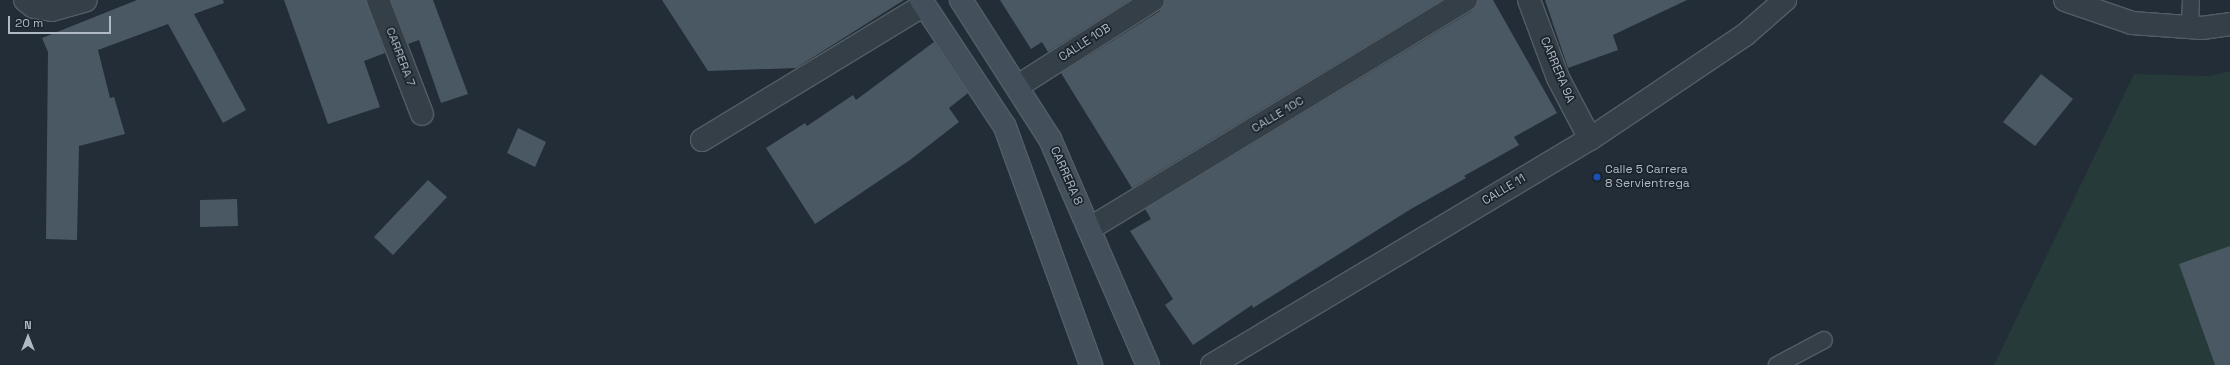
<!DOCTYPE html>
<style>
body{margin:0}
#map{position:relative;width:2230px;height:365px;overflow:hidden;background:#222d37;font-family:"Space Grotesk",sans-serif}
div>[style]{position:absolute}
[style*='--x']{left:calc(var(--x)*1px);top:calc(var(--y)*1px);width:calc(var(--w)*1px);rotate:calc(var(--a)*1deg)}
.green>*{inset:0;background:#253a39}
.building>*{inset:0;background:#4a5863}
.roads{filter:drop-shadow(1px 0 #535d65) drop-shadow(-1px 0 #535d65) drop-shadow(0 1px #535d65) drop-shadow(0 -1px #535d65)}
.lane>*{height:16px;margin:-8px;padding:0 8px;transform-origin:8px;border-radius:8px;background:#353f47}
.street>*{height:22px;margin:-11px;padding:0 11px;transform-origin:11px;border-radius:11px;background:#353f47}
.secondary>*{height:22px;margin:-11px;padding:0 11px;transform-origin:11px;border-radius:11px;background:#434f5a}
.dots>*{width:11px;height:11px;translate:-50% -50%;box-sizing:border-box;border:2px solid #1b242c;border-radius:50%}
span{translate:-50% -50%;white-space:nowrap;text-align:center;line-height:1.15;-webkit-text-stroke:3.5px #1b242c;paint-order:stroke}
.street-label{font-size:12px;color:#b0bac4}
.poi-label{font-size:12px;color:#b0bac4}
.left{translate:0 -50%;text-align:left}
.north{position:absolute;left:8px;top:317px;width:40px;height:40px;-webkit-text-stroke:3px #1b242c;paint-order:stroke;rotate:0deg;font-size:11px;font-weight:700;line-height:16px;text-align:center;color:#b0bac4}
.north::after{content:'';display:block;margin:auto;width:14px;height:18px;background:#b0bac4;clip-path:polygon(50% 0,100% 100%,50% 72%,0 100%)}
.scale{position:absolute;left:8px;top:16px;width:103px;height:18px;box-sizing:border-box;border:2px solid #b0bac4;border-top:0;padding-left:5px;font-size:12px;line-height:14px;white-space:nowrap;color:#b0bac4;-webkit-text-stroke:3px #1b242c;paint-order:stroke}
</style>
<div id="map">
<div class="green">
<i style="clip-path:polygon(2230px 71px,2230px 365px,1994px 365px,2134px 74px,2210px 76px)"></i>
</div>
<div class="building">
<i style="clip-path:polygon(137px 0,223px 0,224px 3px,194px 14px,246px 110px,223px 123px,168px 24px,98px 50px,110px 98px,114px 97px,125px 134px,79px 146px,77px 240px,46px 239px,48px 52px,42px 38px)"></i>
<i style="clip-path:polygon(284px 0,366px 0,385px 53px,364px 61px,380px 107px,328px 124px)"></i>
<i style="clip-path:polygon(391px 0,433px 0,468px 94px,441px 103px,419px 40px,408px 44px)"></i>
<i style="clip-path:polygon(662px 0,904px 0,796px 68px,708px 71px)"></i>
<i style="clip-path:polygon(1000px 0,1130px 0,1048px 52px,1042px 42px,1031px 49px)"></i>
<i style="clip-path:polygon(1165px 0,1442px 0,1132px 188px,1061px 73px,1160px 11px)"></i>
<i style="clip-path:polygon(1478px 0,1493px 0,1557px 113px,1514px 137px,1519px 145px,1464px 176px,1466px 178px,1411px 209px,1253px 308px,1252px 305px,1193px 345px,1165px 305px,1173px 299px,1130px 231px,1151px 219px,1145px 209px,1472px 11px)"></i>
<i style="clip-path:polygon(1545px 0,1687px 0,1613px 35px,1618px 50px,1568px 68px)"></i>
<i style="clip-path:polygon(934px 42px,968px 93px,949px 108px,959px 122px,910px 160px,815px 224px,766px 148px,805px 123px,807px 126px,853px 95px,856px 100px)"></i>
<i style="clip-path:polygon(2041px 74px,2073px 99px,2035px 146px,2003px 122px)"></i>
<i style="clip-path:polygon(518px 128px,546px 142px,535px 167px,507px 153px)"></i>
<i style="clip-path:polygon(428px 180px,447px 197px,393px 255px,374px 237px)"></i>
<i style="clip-path:polygon(237px 199px,238px 226px,200px 227px,200px 200px)"></i>
<i style="clip-path:polygon(2230px 246px,2230px 365px,2215px 365px,2179px 264px)"></i>
</div>
<div class="roads">
<div class="lane">
<i style="--x:2190;--y:27;--w:27;--a:-88"></i>
<i style="--x:1777;--y:365;--w:53;--a:-28"></i>
</div>
<div class="street">
<i style="--x:25;--y:0;--w:11;--a:38"></i>
<i style="--x:34;--y:7;--w:18;--a:9"></i>
<i style="--x:52;--y:10;--w:35;--a:-16"></i>
<i style="--x:378;--y:0;--w:122;--a:68.9"></i>
<i style="--x:1529;--y:0;--w:83;--a:69.6"></i>
<i style="--x:1558;--y:78;--w:69;--a:62.3"></i>
<i style="--x:2065;--y:0;--w:71;--a:18.9"></i>
<i style="--x:2132;--y:23;--w:70;--a:4.1"></i>
<i style="--x:2202;--y:28;--w:28;--a:-8"></i>
<i style="--x:1018;--y:86;--w:160;--a:-32.5"></i>
<i style="--x:702;--y:140;--w:260;--a:-31.3"></i>
<i style="--x:1089;--y:229;--w:441;--a:-31.3"></i>
<i style="--x:1212;--y:365;--w:440;--a:-30.9"></i>
<i style="--x:1590;--y:139;--w:188;--a:-33.9"></i>
<i style="--x:1746;--y:34;--w:52;--a:-41.1"></i>
</div>
<div class="secondary">
<i style="--x:921;--y:0;--w:152;--a:56.5"></i>
<i style="--x:1005;--y:127;--w:253;--a:70.1"></i>
<i style="--x:961;--y:0;--w:165;--a:57.4"></i>
<i style="--x:1050;--y:139;--w:246;--a:66.6"></i>
</div>
</div>
<div class="dots">
<i style="left:1597px;top:177px;background:#1a4fb4"></i>
</div>
<div class="street-label">
<span style="left:1085px;top:43px;rotate:-33deg">CALLE 10B</span>
<span style="left:400px;top:57px;rotate:69deg">CARRERA 7</span>
<span style="left:1557px;top:70px;rotate:67deg">CARRERA 9A</span>
<span style="left:1278px;top:115px;rotate:-31deg">CALLE 10C</span>
<span style="left:1066px;top:176px;rotate:66deg">CARRERA 8</span>
<span style="left:1504px;top:190px;rotate:-31deg">CALLE 11</span>
</div>
<div class="poi-label">
<span class="left" style="left:1605px;top:177px">Calle 5 Carrera<br>8 Servientrega</span>
</div>
<div class="north">N</div>
<div class="scale">20 m</div>
</div>
